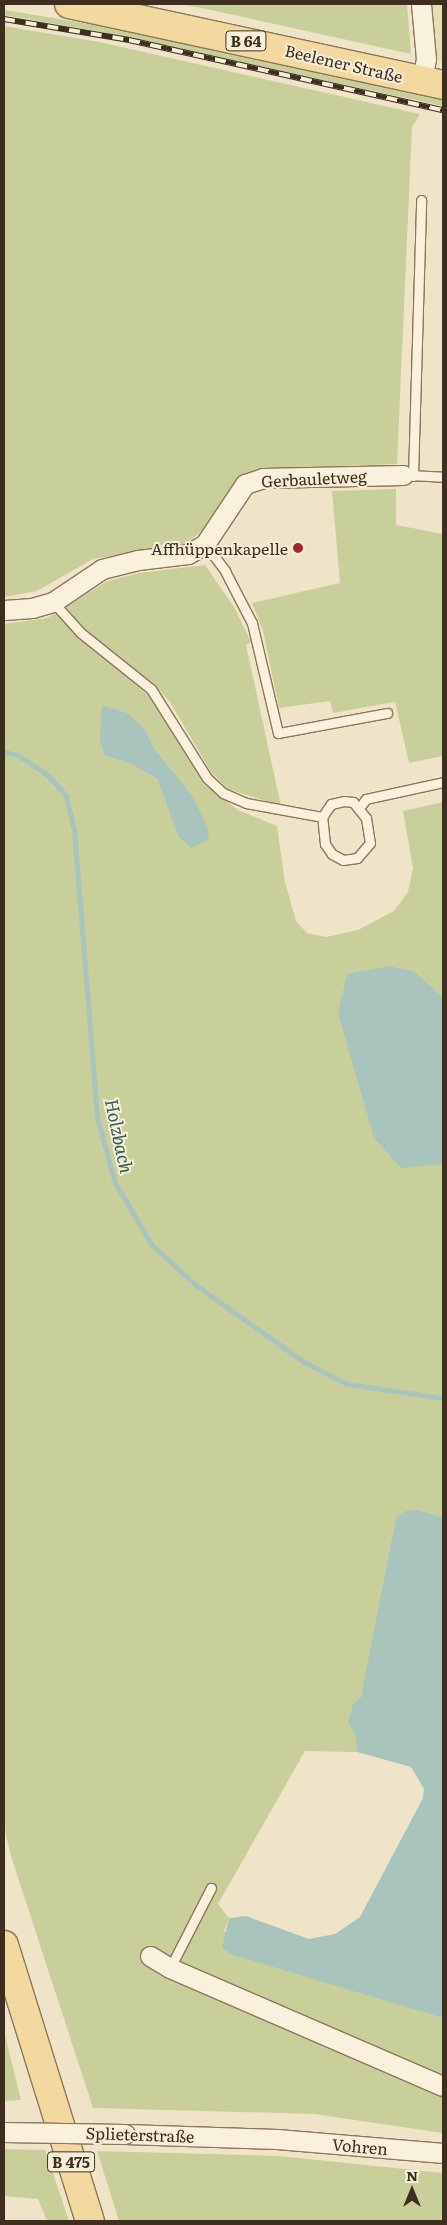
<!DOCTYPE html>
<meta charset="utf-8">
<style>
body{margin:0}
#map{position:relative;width:447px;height:2225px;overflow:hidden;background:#f0e4c8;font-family:Literata,serif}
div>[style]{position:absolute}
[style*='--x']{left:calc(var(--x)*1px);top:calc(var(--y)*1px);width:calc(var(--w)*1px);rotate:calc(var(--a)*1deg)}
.farmland>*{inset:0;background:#e6deb5}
.green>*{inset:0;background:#c9cf9b}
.water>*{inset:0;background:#a9c4bc}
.stream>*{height:5px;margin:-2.5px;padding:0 2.5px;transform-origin:2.5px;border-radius:2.5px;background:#a9c4bc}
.roads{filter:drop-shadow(1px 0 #8d765c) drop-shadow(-1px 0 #8d765c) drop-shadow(0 1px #8d765c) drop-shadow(0 -1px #8d765c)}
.service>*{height:9px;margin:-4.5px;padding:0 4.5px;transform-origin:4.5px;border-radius:4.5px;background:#faf1dc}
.minor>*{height:19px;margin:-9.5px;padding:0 9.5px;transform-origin:9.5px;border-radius:9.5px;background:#faf1dc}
.primary>*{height:28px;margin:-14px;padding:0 14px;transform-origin:14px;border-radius:14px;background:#f3d9a0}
.rail>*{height:5.5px;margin-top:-2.75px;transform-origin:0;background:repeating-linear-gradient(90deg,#f7eed8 0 11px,#3d2e20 0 22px);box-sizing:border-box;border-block:1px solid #3d2e20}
.bridges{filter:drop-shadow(1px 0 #8d765c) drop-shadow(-1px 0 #8d765c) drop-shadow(0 1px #8d765c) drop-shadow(0 -1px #8d765c)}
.minor-bridge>*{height:19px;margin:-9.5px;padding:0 9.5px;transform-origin:9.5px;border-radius:9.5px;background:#faf1dc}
.dots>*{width:14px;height:14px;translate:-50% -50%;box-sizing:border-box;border:2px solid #f7eed8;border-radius:50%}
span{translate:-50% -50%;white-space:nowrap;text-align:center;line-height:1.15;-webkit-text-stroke:4px #f7eed8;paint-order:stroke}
.shield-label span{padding:1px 4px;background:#f7eed8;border:1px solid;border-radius:4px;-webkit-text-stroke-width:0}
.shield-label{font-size:15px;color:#3d2e20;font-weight:700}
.street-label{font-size:16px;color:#3d2e20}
.poi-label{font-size:16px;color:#3d2e20}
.right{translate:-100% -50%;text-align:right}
.water-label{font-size:18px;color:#2f5d5a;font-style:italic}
.frame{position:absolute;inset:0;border:5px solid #3d2e20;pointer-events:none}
.north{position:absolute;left:387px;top:2165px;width:50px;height:50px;-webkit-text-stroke:4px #f7eed8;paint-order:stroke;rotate:0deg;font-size:14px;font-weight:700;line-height:20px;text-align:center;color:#3d2e20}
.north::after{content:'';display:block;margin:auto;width:18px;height:22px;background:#3d2e20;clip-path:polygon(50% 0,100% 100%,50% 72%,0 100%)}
</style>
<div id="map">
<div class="farmland">
<i style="clip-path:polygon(431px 4px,443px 4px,443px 61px,436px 60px)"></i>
</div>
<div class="green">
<i style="clip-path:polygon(182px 4px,407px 4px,411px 54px,225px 13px)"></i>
<i style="clip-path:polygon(4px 10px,151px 34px,443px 99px,443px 106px,102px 32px,4px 15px)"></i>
<i style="clip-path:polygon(4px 26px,99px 42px,420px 114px,412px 127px,397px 464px,261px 469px,200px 533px,185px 544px,93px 559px,37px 591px,4px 597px)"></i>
<i style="clip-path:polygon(396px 489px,396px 525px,443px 534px,443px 756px,409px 763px,395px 702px,333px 713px,330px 701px,279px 708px,263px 631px,252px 603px,340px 583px,332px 491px)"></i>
<i style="clip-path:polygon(evenodd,205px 565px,234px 607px,251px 642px,246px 645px,281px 806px,228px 789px,211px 772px,170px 702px,150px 681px,98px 641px,99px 654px,147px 694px,180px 741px,204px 784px,238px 810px,277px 826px,285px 882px,296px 921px,307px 933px,326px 937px,358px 930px,394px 911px,408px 892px,413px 868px,403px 811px,443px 802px,443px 1517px,418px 1510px,379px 1613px,361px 1697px,353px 1704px,357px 1752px,305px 1751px,218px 1904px,229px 1918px,224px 1931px,385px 1999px,443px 2018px,443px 2133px,314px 2114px,93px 2108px,11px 1856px,4px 1826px,4px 624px,47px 618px,108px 581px,139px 573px,205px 565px,145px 729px,154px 748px,192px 795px,178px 836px,157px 779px,131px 764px,104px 755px,145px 729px)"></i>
<i style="clip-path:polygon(4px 2031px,21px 2100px,4px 2101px)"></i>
<i style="clip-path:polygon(4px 2149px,45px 2150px,69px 2221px,47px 2221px,38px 2199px,4px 2196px)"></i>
<i style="clip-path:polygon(97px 2151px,279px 2156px,443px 2173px,443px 2221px,119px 2221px)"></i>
</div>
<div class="water">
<i style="clip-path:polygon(102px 705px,127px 713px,145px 729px,154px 748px,192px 795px,208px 828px,209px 839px,191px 848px,178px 836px,157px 779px,131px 764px,104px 755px,100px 739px)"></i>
<i style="clip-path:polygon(389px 966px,413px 971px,443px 997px,443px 1164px,401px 1168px,374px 1138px,338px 1013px,347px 974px)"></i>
<i style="clip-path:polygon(418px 1510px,443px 1517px,443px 2018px,233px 1955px,222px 1948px,229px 1918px,246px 1916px,309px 1939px,335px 1934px,360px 1917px,423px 1798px,424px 1789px,411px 1767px,357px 1752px,355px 1733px,348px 1723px,353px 1704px,361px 1697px,396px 1518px,406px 1511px)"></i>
</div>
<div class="stream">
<i style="--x:4;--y:752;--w:14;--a:12"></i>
<i style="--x:18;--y:755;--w:36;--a:34"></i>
<i style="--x:48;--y:775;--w:28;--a:49"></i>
<i style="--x:66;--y:796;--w:35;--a:77"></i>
<i style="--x:74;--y:830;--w:288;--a:85.4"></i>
<i style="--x:97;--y:1117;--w:68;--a:74.7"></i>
<i style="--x:115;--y:1183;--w:72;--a:59.2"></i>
<i style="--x:152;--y:1245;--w:61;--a:42.3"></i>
<i style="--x:197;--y:1286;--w:131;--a:35.4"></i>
<i style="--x:304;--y:1362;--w:48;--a:27.1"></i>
<i style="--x:347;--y:1384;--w:97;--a:8.3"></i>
</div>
<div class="roads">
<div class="service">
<i style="--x:409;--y:475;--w:34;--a:3"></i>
<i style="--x:413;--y:476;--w:276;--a:-88.3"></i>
<i style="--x:205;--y:544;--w:34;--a:53"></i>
<i style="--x:225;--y:571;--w:59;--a:62.6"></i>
<i style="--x:252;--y:623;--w:113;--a:76.7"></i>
<i style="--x:278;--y:733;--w:111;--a:-10.4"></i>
<i style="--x:53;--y:602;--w:42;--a:47.9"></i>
<i style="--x:81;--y:633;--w:90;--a:38.7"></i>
<i style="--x:151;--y:689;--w:105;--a:57.8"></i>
<i style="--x:207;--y:778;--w:22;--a:43"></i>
<i style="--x:223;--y:793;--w:25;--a:23"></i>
<i style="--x:246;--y:803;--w:77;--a:10.4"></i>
<i style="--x:344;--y:801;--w:9;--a:6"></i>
<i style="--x:353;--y:802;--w:21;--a:51"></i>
<i style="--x:366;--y:818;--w:25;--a:81"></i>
<i style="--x:370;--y:843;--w:20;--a:131"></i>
<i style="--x:357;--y:858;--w:14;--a:172"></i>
<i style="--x:343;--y:860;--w:13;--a:-151"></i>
<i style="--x:332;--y:854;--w:12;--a:-125"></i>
<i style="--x:325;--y:844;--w:27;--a:-96"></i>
<i style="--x:322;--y:817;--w:16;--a:-55"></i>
<i style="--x:331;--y:804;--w:13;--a:-13"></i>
<i style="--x:359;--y:808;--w:11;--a:-52"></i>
<i style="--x:366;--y:799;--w:79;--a:-12.4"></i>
<i style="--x:170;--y:1968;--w:90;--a:-62.9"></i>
</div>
<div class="minor">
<i style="--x:421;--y:4;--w:55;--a:84.8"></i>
<i style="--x:426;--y:59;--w:21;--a:101"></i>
<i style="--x:4;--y:610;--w:28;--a:-4"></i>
<i style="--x:32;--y:608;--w:22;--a:-16"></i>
<i style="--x:53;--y:602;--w:59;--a:-34"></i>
<i style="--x:102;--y:569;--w:37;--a:-14"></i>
<i style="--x:138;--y:560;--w:50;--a:-6.8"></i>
<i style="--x:188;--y:554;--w:20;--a:-30"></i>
<i style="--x:205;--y:544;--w:72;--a:-56.3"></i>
<i style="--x:245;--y:484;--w:19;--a:-18"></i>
<i style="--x:263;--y:478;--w:140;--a:-1.2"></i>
<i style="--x:150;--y:1956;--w:23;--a:31"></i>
<i style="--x:170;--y:1968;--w:297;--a:23.4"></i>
<i style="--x:125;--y:2134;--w:152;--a:1.9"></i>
<i style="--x:277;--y:2139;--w:167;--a:4.8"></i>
</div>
<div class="primary">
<i style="--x:69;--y:4;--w:383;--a:12.2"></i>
<i style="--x:4;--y:1945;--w:289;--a:72.7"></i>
</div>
</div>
<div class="rail">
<i style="--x:4;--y:19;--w:127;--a:9.5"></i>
<i style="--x:129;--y:40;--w:322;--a:12.6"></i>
</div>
<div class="bridges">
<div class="minor-bridge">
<i style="--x:4;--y:2132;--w:121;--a:0.9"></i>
</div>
</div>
<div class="dots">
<i style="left:298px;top:548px;background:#9e2a2b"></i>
</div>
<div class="shield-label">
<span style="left:246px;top:41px">B 64</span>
<span style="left:71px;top:2162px">B 475</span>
</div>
<div class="street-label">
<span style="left:344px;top:63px;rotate:13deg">Beelener Straße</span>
<span style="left:314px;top:478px;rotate:-3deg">Gerbauletweg</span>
<span style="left:140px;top:2134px;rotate:2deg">Splieterstraße</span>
<span style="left:360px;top:2146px;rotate:5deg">Vohren</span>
</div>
<div class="poi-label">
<span class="right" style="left:288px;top:548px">Affhüppenkapelle</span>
</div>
<div class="water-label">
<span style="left:119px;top:1136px;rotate:78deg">Holzbach</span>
</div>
<div class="frame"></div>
<div class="north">N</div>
</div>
